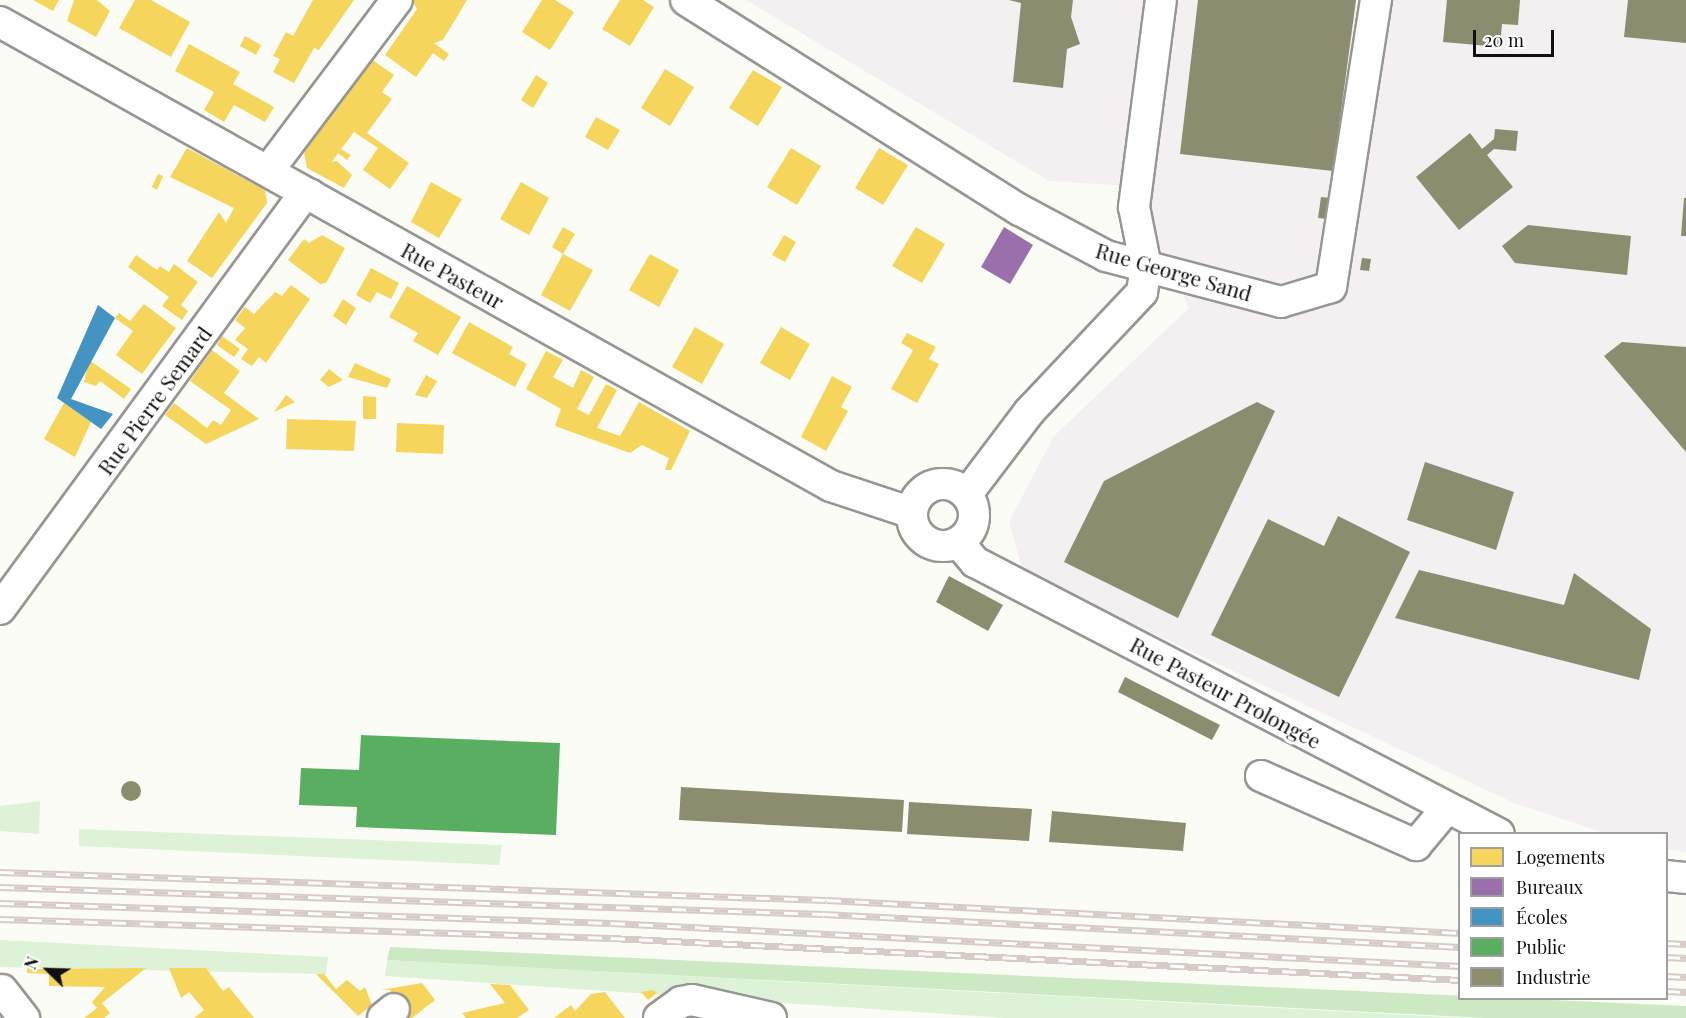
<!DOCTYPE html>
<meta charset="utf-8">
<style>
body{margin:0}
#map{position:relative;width:1686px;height:1018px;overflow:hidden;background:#fbfcf6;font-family:"Playfair Display",serif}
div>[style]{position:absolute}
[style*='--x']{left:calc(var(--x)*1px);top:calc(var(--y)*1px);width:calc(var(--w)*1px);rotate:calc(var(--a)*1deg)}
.industrial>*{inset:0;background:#f4eff0}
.green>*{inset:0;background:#def2d7}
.forest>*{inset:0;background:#cce9c4}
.homes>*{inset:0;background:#f6d55c}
.offices>*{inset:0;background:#9970ab}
.schools>*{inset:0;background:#4393c3}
.public>*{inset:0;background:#5aae61}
.industry>*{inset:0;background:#8c8c6e}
.round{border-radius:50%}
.roads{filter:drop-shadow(2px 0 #969694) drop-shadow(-2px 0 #969694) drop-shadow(0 2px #969694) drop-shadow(0 -2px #969694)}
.minor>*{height:30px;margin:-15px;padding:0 15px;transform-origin:15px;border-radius:15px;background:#fefffe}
.minor>.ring{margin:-15px;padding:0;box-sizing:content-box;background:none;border:30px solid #fefffe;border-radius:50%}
.rail>*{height:7px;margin-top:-3.5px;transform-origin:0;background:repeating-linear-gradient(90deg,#fff 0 14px,#d8cbc6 0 28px);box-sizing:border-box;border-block:2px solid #d8cbc6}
span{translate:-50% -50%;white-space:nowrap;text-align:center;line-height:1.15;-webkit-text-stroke:6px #fff;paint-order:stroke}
.street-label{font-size:21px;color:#101010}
.legend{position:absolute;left:1458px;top:832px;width:210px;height:168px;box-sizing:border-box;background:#fff;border:2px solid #9f9f9f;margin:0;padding:8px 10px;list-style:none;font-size:18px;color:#101010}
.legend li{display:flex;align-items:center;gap:12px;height:30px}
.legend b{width:30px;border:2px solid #9f9f9f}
.north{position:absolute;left:18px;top:940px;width:60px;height:60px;-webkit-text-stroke:4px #fff;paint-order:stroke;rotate:293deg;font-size:16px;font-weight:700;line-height:24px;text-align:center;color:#101010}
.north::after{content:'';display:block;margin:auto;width:21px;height:27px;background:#101010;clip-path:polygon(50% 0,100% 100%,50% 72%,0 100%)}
.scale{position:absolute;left:1473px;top:30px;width:81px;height:27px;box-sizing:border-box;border:3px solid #101010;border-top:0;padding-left:8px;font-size:18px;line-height:21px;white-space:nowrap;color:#101010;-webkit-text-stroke:4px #fff;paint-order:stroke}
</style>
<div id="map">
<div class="industrial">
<i style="clip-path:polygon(746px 0,1686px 0,1686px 852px,1667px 849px,1666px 834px,1605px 833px,1514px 803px,1023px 572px,1009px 522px,1054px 436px,1189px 308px,1131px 186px,1049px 181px)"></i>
</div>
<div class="green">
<i style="clip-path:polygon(40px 801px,39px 834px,0 831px,0 806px)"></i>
<i style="clip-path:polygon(79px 829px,502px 845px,499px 865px,79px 846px)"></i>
<i style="clip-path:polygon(0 940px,328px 957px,326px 974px,0 967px)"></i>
<i style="clip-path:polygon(387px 960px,1464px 1018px,1005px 1018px,385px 976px)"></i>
</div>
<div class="forest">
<i style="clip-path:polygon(390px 947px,1686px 1006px,1686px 1018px,1484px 1018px,387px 960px)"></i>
</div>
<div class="homes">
<i style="clip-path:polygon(33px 0,59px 0,53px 11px)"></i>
<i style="clip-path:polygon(74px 0,97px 0,110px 11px,96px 37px,67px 21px)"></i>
<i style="clip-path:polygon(135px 0,151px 0,190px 22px,171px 57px,119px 28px)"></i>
<i style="clip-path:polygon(313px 0,354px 0,319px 50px,314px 48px,294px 83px,273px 72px,280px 59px,273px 56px,286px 32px,293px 36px)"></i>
<i style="clip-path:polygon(412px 0,467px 0,443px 40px,434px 43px,449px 54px,444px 61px,433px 53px,416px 77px,385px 55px,417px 9px)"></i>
<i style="clip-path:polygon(542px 0,555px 0,574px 12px,550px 50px,522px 32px)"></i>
<i style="clip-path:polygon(620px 0,643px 0,654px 7px,630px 46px,602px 29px)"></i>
<i style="clip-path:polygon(245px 36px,261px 45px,256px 55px,240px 46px)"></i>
<i style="clip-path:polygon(189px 44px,240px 72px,233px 84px,274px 107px,265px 122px,234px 105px,224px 122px,204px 110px,214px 92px,175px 71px)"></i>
<i style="clip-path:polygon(371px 59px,394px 75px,382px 92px,392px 99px,367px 133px,409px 163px,390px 189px,363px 170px,378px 148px,354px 132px,341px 149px,351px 155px,347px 160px,338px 153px,332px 162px,337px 161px,352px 175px,344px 188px,307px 168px,304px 152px)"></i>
<i style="clip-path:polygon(665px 69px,694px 87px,670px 126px,641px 108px)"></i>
<i style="clip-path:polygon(753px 70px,782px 87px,758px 126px,729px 108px)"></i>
<i style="clip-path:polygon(536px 75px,548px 83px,533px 108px,521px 100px)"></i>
<i style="clip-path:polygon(596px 117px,620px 130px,608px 150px,585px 137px)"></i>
<i style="clip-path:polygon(187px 148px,265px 190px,267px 203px,212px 278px,187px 261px,219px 212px,226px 223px,234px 208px,170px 177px)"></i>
<i style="clip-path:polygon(791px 148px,821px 166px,797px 205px,767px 187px)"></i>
<i style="clip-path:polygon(879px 148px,908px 165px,883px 205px,855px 188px)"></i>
<i style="clip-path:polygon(158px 174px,163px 176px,157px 190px,152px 187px)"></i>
<i style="clip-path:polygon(431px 182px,462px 199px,439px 238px,411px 222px)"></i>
<i style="clip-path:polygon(521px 182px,549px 198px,529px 235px,500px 219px)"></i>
<i style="clip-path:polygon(563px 227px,575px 234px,563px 254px,552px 247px)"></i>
<i style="clip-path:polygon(916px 227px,945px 244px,922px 283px,892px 266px)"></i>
<i style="clip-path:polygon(322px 235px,345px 248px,326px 283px,320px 284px,288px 260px,304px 239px,309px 243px)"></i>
<i style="clip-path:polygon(784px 235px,796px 242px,785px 262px,772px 255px)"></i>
<i style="clip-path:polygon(563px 254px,593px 270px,570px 311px,541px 295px)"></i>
<i style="clip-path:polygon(650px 254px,679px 270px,659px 307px,629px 290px)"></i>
<i style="clip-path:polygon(136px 255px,157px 270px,160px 266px,169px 272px,174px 264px,198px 282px,181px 305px,188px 311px,182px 320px,162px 306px,169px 297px,128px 267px)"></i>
<i style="clip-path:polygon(371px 268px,399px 283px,391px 299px,377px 292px,370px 303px,356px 295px)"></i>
<i style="clip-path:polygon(291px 285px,310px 299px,266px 363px,259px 357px,252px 366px,241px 359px,248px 349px,235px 340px,245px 328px,235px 320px,245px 307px,254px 314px,275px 292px,282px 296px)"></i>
<i style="clip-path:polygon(407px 286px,461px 317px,438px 355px,413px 341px,418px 333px,389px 317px)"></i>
<i style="clip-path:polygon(343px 299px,356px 308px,346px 325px,333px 316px)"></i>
<i style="clip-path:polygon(144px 304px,176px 328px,142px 374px,116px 355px,133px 331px,115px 318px,119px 313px,130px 321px)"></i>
<i style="clip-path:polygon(469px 322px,513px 347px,509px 354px,527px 364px,515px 387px,452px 353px)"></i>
<i style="clip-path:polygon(695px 327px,724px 344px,702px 384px,672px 367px)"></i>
<i style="clip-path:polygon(781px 327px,810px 344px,790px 380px,760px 363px)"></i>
<i style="clip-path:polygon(907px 333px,936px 347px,929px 359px,939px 364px,917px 403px,891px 389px,913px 350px,901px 343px)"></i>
<i style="clip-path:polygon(222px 336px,240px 349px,234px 357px,217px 345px)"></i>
<i style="clip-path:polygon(212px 350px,240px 371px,224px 393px,259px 419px,206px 444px,165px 415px,174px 403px,207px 428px,213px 420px,221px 425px,231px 410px,190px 381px)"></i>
<i style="clip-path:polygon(546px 351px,563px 360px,553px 377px,573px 388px,581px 370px,594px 377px,577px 409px,589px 415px,606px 384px,617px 390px,597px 428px,620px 436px,639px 402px,690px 431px,671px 470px,665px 470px,669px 458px,642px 445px,630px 453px,555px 426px,561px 409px,526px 389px)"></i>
<i style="clip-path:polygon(89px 360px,131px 389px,124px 399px,100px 381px,96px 386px,84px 382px)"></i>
<i style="clip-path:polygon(355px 363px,391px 379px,387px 388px,348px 377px)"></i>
<i style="clip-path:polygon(329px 369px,343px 380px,329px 387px,320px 380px)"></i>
<i style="clip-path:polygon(426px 375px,437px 381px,427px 398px,415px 395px)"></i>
<i style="clip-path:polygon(832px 376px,852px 387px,841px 407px,848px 411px,826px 451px,801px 437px)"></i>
<i style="clip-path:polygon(286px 395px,295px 402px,274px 412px)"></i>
<i style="clip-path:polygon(363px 396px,376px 397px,376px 419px,363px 419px)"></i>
<i style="clip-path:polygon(64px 403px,91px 422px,75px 457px,44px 439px)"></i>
<i style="clip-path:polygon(287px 419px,356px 421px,354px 451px,286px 449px)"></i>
<i style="clip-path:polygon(397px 423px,444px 425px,443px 454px,396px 452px)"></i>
<i style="clip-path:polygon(27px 968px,37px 969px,146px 968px,102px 1003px,110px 1013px,104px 1018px,84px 1018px,97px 1008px,92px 1002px,105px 987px,49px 986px,49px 974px,27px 973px)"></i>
<i style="clip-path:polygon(169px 968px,206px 968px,223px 991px,229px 987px,254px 1018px,194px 1018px,204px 1010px,189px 992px,181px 998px)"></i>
<i style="clip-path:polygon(316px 974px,324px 974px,336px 989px,347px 980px,360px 991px,365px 987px,372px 1005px,358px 1016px)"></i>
<i style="clip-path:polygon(422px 983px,435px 1000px,412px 1018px,407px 1018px,390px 990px,381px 990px)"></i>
<i style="clip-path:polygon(490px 984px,510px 985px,529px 1010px,517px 1018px,466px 1018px,462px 1013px,505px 1003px)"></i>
<i style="clip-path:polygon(653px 990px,657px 993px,648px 1000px,641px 992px)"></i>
<i style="clip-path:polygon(605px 992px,625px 1018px,554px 1018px,571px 1005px,575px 1011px,591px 994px)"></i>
</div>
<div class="offices">
<i style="clip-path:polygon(1004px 227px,1033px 245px,1010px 284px,981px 267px)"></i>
</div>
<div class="schools">
<i style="clip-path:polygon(98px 305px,115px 318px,71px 399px,113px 414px,101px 429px,57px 398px)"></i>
</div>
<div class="public">
<i style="clip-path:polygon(361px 735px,560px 743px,556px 835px,356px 827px,357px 807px,299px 805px,301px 768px,359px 770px)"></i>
</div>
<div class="industry">
<i style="clip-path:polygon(1009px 0,1073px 0,1071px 17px,1080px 44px,1067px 49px,1063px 88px,1013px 82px,1021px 3px)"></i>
<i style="clip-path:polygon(1198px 0,1356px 0,1333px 171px,1180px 154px)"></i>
<i style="clip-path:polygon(1447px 0,1520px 0,1518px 25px,1502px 24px,1500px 47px,1443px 42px)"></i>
<i style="clip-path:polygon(1628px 0,1686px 0,1686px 43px,1624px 37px)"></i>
<i style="clip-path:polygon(1495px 129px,1518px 131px,1516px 151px,1494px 149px,1487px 155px,1513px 187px,1459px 230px,1416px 177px,1470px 133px,1482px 149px,1494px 139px)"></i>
<i style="clip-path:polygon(1321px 197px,1330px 198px,1327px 219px,1318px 218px)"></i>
<i style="clip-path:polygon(1684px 198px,1686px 198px,1686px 236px,1681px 236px)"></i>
<i style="clip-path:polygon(1528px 225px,1631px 236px,1627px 275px,1515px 263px,1502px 246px)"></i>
<i style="clip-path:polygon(1362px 258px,1371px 259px,1369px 271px,1360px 270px)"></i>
<i style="clip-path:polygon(1622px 342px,1686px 347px,1686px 452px,1604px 356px)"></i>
<i style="clip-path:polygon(1257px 402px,1275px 411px,1178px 618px,1064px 562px,1104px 481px)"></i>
<i style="clip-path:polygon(1425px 462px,1514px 492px,1496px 550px,1407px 520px)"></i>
<i style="clip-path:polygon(1338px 516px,1410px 552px,1339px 697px,1211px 635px,1268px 519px,1324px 546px)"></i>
<i style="clip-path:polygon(1419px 570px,1564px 605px,1574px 573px,1651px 629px,1639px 680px,1395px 618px)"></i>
<i style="clip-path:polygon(949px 576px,1003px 605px,988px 631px,936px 602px)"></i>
<i style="clip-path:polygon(1125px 677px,1220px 725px,1212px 740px,1118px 692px)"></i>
<i class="round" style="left:121px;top:781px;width:20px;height:20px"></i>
<i style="clip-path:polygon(681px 787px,904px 800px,902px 832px,679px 820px)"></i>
<i style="clip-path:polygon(909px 802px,1032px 809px,1029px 841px,907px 834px)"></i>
<i style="clip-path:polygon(1052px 811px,1186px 823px,1183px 851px,1049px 842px)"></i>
</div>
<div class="roads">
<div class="minor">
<i style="--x:686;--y:0;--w:395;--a:32.2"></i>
<i style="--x:1020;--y:210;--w:98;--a:28.1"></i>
<i style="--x:1106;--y:256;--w:181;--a:14.7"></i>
<i style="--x:1281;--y:302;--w:52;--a:-16.7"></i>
<i style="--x:1331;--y:287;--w:291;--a:-81.1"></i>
<i style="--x:0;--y:22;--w:952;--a:29.18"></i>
<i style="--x:831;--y:486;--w:85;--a:18.4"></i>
<i style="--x:268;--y:171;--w:214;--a:-53"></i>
<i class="ring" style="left:912px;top:484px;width:32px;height:32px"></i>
<i style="--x:967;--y:494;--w:103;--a:-52.9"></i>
<i style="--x:1029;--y:412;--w:165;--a:-46.7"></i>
<i style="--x:1142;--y:292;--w:25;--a:-81"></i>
<i style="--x:1146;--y:267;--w:61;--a:-101.3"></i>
<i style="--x:1134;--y:207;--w:209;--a:-82.6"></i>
<i style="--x:959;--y:543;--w:25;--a:50"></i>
<i style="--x:975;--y:562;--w:590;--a:27.43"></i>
<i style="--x:0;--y:609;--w:506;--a:-53.76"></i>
<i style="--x:299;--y:201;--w:13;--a:-29"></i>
<i style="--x:1261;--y:776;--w:170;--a:24"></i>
<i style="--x:1416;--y:845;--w:48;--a:-50"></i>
<i style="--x:1666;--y:876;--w:20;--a:6"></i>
<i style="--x:2;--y:990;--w:36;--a:52"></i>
<i style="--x:383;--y:1018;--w:14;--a:-39"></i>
<i style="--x:659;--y:1018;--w:27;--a:-36"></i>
<i style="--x:681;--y:1002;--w:11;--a:-10"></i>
<i style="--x:692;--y:1000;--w:81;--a:12.8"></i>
</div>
</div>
<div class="rail">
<i style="--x:0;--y:872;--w:827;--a:1.94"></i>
<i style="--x:827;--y:900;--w:634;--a:2.98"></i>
<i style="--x:0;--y:887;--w:824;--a:1.88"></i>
<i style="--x:824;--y:914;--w:637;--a:2.97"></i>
<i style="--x:0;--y:903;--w:611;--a:1.87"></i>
<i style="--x:611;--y:923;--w:850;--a:2.9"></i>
<i style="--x:0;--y:919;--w:611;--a:1.78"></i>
<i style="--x:611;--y:938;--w:850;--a:2.83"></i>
<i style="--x:1666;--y:943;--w:20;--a:3"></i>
<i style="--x:1666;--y:957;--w:20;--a:3"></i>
<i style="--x:1666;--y:976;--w:20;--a:3"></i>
<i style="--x:1666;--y:991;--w:20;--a:3"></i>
</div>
<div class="street-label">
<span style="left:1174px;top:271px;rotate:16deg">Rue George Sand</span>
<span style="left:453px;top:275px;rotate:29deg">Rue Pasteur</span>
<span style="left:154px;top:400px;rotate:-54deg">Rue Pierre Semard</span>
<span style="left:1226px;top:692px;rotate:28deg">Rue Pasteur Prolongée</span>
</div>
<ul class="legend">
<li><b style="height:16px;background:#f6d55c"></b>Logements</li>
<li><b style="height:16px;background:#9970ab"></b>Bureaux</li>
<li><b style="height:16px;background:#4393c3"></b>Écoles</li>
<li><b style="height:16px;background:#5aae61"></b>Public</li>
<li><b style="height:16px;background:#8c8c6e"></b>Industrie</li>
</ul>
<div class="north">N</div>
<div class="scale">20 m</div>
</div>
